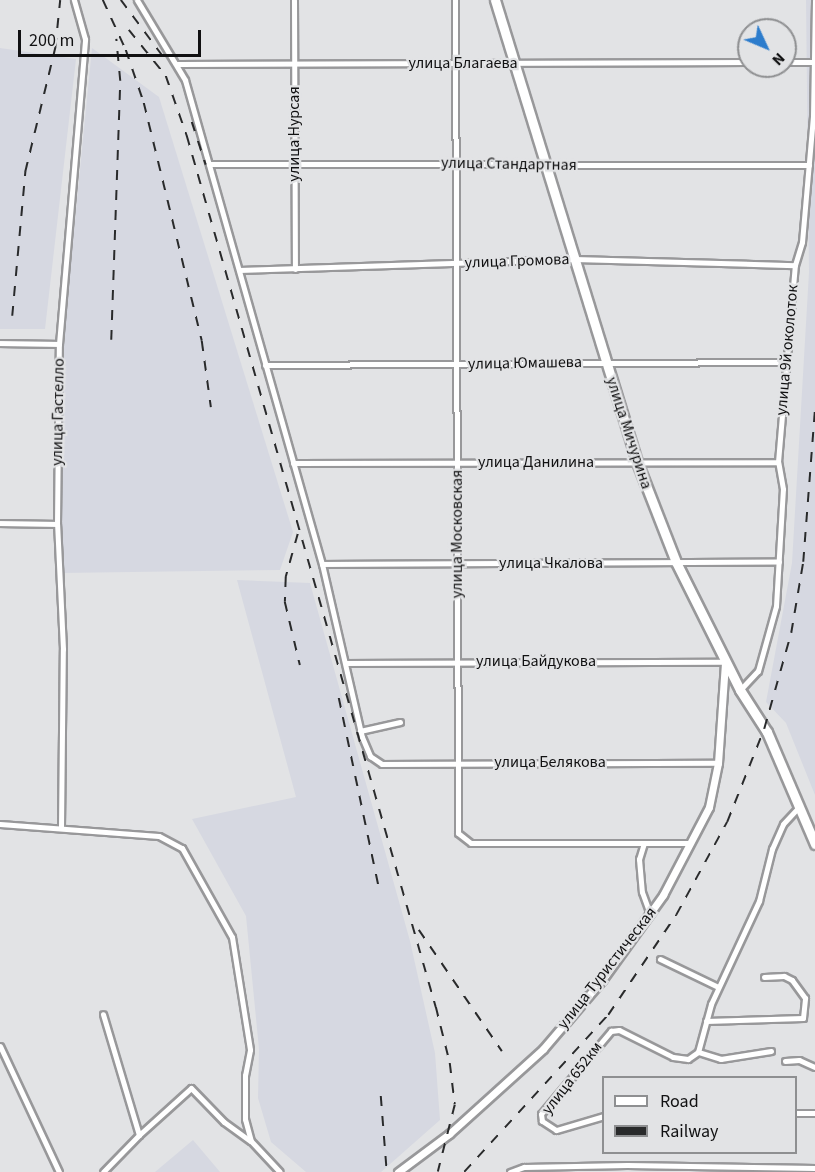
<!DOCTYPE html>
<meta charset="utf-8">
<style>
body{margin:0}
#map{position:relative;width:815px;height:1172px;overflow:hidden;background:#e2e3e5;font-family:"Source Sans 3",sans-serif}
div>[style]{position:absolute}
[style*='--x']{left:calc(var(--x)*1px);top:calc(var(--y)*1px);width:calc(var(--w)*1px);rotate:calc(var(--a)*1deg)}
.built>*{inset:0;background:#d6d8e1}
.roads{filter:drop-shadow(2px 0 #98989a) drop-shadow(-2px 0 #98989a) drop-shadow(0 2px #98989a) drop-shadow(0 -2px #98989a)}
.minor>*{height:5px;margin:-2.5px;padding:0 2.5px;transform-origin:2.5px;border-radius:2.5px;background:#fff}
.tertiary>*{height:7px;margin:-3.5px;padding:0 3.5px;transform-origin:3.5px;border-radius:3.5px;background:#fff}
.primary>*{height:9px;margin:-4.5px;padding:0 4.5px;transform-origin:4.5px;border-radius:4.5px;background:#fff}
.rail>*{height:1.5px;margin-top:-0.75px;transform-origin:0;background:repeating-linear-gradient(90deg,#292a2b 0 10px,transparent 0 20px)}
span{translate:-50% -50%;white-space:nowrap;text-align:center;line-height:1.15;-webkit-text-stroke:4.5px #e2e3e5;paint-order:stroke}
.street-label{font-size:16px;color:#111112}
.legend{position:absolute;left:602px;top:1076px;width:195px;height:78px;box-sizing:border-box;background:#e2e3e5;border:2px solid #8e8f91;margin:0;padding:8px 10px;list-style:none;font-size:18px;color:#111112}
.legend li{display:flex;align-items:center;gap:12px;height:30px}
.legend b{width:30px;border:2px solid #8e8f91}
.north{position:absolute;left:737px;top:18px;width:60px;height:60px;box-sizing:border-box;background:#e2e3e5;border:2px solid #8e8f91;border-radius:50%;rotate:134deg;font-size:16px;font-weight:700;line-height:24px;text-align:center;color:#111112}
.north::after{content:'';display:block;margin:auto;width:21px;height:27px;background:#2c7ccc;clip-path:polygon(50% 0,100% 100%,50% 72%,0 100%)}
.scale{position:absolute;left:18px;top:30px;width:183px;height:27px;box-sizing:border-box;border:3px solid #111112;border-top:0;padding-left:8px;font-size:18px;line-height:21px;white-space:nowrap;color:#111112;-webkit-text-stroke:4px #e2e3e5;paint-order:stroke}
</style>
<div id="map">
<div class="built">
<i style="clip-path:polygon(806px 0,815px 0,815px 795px,786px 723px,766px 702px,792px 563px,809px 272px)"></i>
<i style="clip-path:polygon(0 48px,76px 59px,45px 329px,0 329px)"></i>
<i style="clip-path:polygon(92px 48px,159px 97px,293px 532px,280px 570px,61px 573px,63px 342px)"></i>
<i style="clip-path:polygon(237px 580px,310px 583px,410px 941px,435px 1053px,440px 1120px,381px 1172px,306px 1172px,271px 1142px,258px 1098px,259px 1049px,246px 916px,192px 819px,296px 797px)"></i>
<i style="clip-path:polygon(193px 1140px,220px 1172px,155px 1172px)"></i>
</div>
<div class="roads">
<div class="minor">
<i style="--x:137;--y:0;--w:93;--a:59"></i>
<i style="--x:185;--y:80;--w:503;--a:74.2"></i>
<i style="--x:322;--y:564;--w:178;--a:77"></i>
<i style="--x:362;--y:737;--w:21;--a:67"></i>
<i style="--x:370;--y:756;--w:14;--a:34"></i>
<i style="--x:382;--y:764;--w:336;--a:-0.2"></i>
<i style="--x:294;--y:0;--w:269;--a:89.8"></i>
<i style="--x:455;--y:0;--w:833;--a:89.79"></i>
<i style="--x:458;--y:833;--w:16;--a:38"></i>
<i style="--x:471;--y:843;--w:218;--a:0"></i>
<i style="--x:785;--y:62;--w:28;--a:0"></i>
<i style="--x:177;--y:64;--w:572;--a:-0.2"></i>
<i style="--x:209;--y:164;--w:600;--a:0.1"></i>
<i style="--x:239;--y:270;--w:335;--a:-1.9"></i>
<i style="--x:574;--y:259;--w:221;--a:1.6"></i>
<i style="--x:0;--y:343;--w:59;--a:1"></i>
<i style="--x:265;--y:365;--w:520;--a:-0.33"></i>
<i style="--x:293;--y:463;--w:485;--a:-0.1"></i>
<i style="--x:0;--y:523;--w:57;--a:1"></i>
<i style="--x:322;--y:564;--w:457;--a:-0.3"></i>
<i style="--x:346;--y:663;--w:379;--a:-0.2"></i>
<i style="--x:740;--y:690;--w:26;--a:-47"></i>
<i style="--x:758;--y:671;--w:67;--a:-74.5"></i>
<i style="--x:776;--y:606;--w:117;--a:-86.6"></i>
<i style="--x:783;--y:489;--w:27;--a:-100"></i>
<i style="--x:778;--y:462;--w:198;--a:-85.1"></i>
<i style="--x:795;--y:265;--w:24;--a:-73"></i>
<i style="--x:802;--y:242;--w:126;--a:-85"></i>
<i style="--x:813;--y:116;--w:116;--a:-89"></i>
<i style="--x:360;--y:731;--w:41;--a:-12.7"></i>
<i style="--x:0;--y:824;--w:159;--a:4.3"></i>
<i style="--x:159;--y:836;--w:26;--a:28"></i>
<i style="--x:182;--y:848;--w:102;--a:60.7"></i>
<i style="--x:232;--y:937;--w:114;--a:80.9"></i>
<i style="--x:250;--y:1050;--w:25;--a:101"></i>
<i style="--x:245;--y:1075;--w:44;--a:90"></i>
<i style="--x:245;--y:1119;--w:23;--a:75"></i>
<i style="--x:251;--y:1141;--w:42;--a:46.9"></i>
<i style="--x:61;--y:827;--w:178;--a:-89.4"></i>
<i style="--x:63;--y:649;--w:125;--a:-92.7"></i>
<i style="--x:57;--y:524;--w:180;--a:-89.4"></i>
<i style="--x:59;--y:344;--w:306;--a:-85.1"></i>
<i style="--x:85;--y:39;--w:41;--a:-105.8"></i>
<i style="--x:644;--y:843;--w:17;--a:107"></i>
<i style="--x:639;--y:859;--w:33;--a:85"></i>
<i style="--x:642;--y:892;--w:23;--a:70"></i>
<i style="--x:660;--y:959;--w:64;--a:25.8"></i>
<i style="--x:706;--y:1021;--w:97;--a:-1.8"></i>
<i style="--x:803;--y:1018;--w:20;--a:-84"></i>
<i style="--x:805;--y:998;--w:22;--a:-126"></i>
<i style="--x:792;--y:980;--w:9;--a:-153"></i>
<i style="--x:784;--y:976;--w:20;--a:177"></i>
<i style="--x:0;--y:1046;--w:139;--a:64.9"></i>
<i style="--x:771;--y:1051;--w:51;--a:170.9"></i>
<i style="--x:721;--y:1059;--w:24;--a:-163"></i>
<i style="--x:698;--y:1052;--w:50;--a:-74.8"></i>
<i style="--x:711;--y:1004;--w:114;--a:-65"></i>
<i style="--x:759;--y:901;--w:54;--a:-76"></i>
<i style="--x:772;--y:849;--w:27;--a:-66"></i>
<i style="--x:783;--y:824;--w:22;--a:-47"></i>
<i style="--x:785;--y:1061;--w:14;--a:-4"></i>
<i style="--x:799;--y:1060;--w:17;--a:24"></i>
<i style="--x:796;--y:1113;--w:19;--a:0"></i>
<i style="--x:604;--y:1116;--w:50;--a:163.7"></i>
<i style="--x:556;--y:1130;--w:17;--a:-147"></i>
<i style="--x:542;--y:1121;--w:7;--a:-98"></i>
<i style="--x:541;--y:1114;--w:109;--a:-49.9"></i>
<i style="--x:611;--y:1031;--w:8;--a:-7"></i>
<i style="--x:619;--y:1030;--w:60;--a:26.6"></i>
<i style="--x:673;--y:1057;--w:15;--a:8"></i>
<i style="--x:688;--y:1059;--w:12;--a:-35"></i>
<i style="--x:139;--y:1135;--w:70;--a:-42.1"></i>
<i style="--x:191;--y:1088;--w:47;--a:45.9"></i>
<i style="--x:224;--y:1122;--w:32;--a:36"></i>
<i style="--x:103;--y:1172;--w:52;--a:-45.8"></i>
<i style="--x:139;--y:1135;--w:126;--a:-106.6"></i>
<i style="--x:510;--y:1172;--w:15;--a:-20"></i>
<i style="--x:524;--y:1167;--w:103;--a:-1.1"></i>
<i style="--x:627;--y:1165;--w:188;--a:0.9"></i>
</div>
<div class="tertiary">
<i style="--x:398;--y:1172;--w:64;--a:-36.7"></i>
<i style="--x:449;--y:1134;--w:127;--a:-42.1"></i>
<i style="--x:543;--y:1049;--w:91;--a:-49.5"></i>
<i style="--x:602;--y:980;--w:105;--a:-54.3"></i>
<i style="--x:663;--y:895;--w:99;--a:-62.4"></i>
<i style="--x:709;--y:807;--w:45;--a:-78.4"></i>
<i style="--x:718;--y:763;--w:100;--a:-86"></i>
</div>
<div class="primary">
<i style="--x:495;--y:0;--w:483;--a:72.9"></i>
<i style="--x:637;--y:462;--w:107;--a:68.7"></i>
<i style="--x:676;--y:562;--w:143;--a:63.4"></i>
<i style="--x:740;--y:690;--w:50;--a:57.3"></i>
<i style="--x:767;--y:732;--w:122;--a:66.8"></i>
</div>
</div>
<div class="rail">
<i style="--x:103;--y:0;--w:55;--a:65.3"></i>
<i style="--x:126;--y:50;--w:56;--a:71.2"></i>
<i style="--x:144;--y:103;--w:245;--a:76.3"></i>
<i style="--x:202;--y:341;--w:67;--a:82.2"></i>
<i style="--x:121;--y:0;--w:74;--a:53.3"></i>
<i style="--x:129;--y:30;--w:59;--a:51.2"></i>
<i style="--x:166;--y:76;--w:64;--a:70.7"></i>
<i style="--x:187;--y:136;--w:906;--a:74.05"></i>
<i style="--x:436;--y:1007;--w:58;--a:76"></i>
<i style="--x:450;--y:1063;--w:42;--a:83.2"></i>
<i style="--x:455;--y:1105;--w:69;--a:104.2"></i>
<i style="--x:192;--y:122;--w:45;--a:72"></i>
<i style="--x:12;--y:316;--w:145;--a:-84.8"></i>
<i style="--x:25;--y:172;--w:128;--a:-76.4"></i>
<i style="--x:55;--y:48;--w:48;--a:-84.1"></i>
<i style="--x:111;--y:340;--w:259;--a:-88"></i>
<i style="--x:120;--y:81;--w:42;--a:-95.4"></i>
<i style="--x:298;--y:534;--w:45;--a:105.6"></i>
<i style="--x:286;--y:577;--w:25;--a:92"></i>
<i style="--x:285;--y:602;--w:65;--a:76.6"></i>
<i style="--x:339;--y:698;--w:198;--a:78.1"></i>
<i style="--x:419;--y:930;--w:147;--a:55.6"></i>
<i style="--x:381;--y:1096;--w:76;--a:85.5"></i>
<i style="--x:464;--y:1172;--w:213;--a:-47.5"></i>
<i style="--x:608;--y:1015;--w:121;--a:-55.8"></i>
<i style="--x:676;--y:915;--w:106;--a:-61.3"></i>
<i style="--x:727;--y:822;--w:100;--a:-68.3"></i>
<i style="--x:764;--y:729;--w:100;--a:-74.3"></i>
<i style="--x:791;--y:633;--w:72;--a:-80.4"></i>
<i style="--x:803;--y:562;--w:155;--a:-85.6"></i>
</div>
<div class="street-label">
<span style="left:463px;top:63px">улица Благаева</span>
<span style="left:294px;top:134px;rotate:-90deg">улица Нурсая</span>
<span style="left:509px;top:164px;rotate:1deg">улица Стандартная</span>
<span style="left:517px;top:261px;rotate:-2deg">улица Громова</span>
<span style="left:787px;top:350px;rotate:-85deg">улица 9й околоток</span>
<span style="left:525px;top:363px;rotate:-1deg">улица Юмашева</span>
<span style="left:58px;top:412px;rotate:-89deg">улица Гастелло</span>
<span style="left:629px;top:433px;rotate:72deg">улица Мичурина</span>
<span style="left:536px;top:462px">улица Данилина</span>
<span style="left:457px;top:534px;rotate:-90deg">улица Московская</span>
<span style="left:551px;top:563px">улица Чкалова</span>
<span style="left:536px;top:661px">улица Байдукова</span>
<span style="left:550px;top:762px">улица Белякова</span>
<span style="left:607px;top:968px;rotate:-52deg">улица Туристическая</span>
<span style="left:572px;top:1078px;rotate:-52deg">улица 652км</span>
</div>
<ul class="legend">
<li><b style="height:8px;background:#fff"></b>Road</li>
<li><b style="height:8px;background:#292a2b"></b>Railway</li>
</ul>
<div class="north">N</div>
<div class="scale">200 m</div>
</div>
